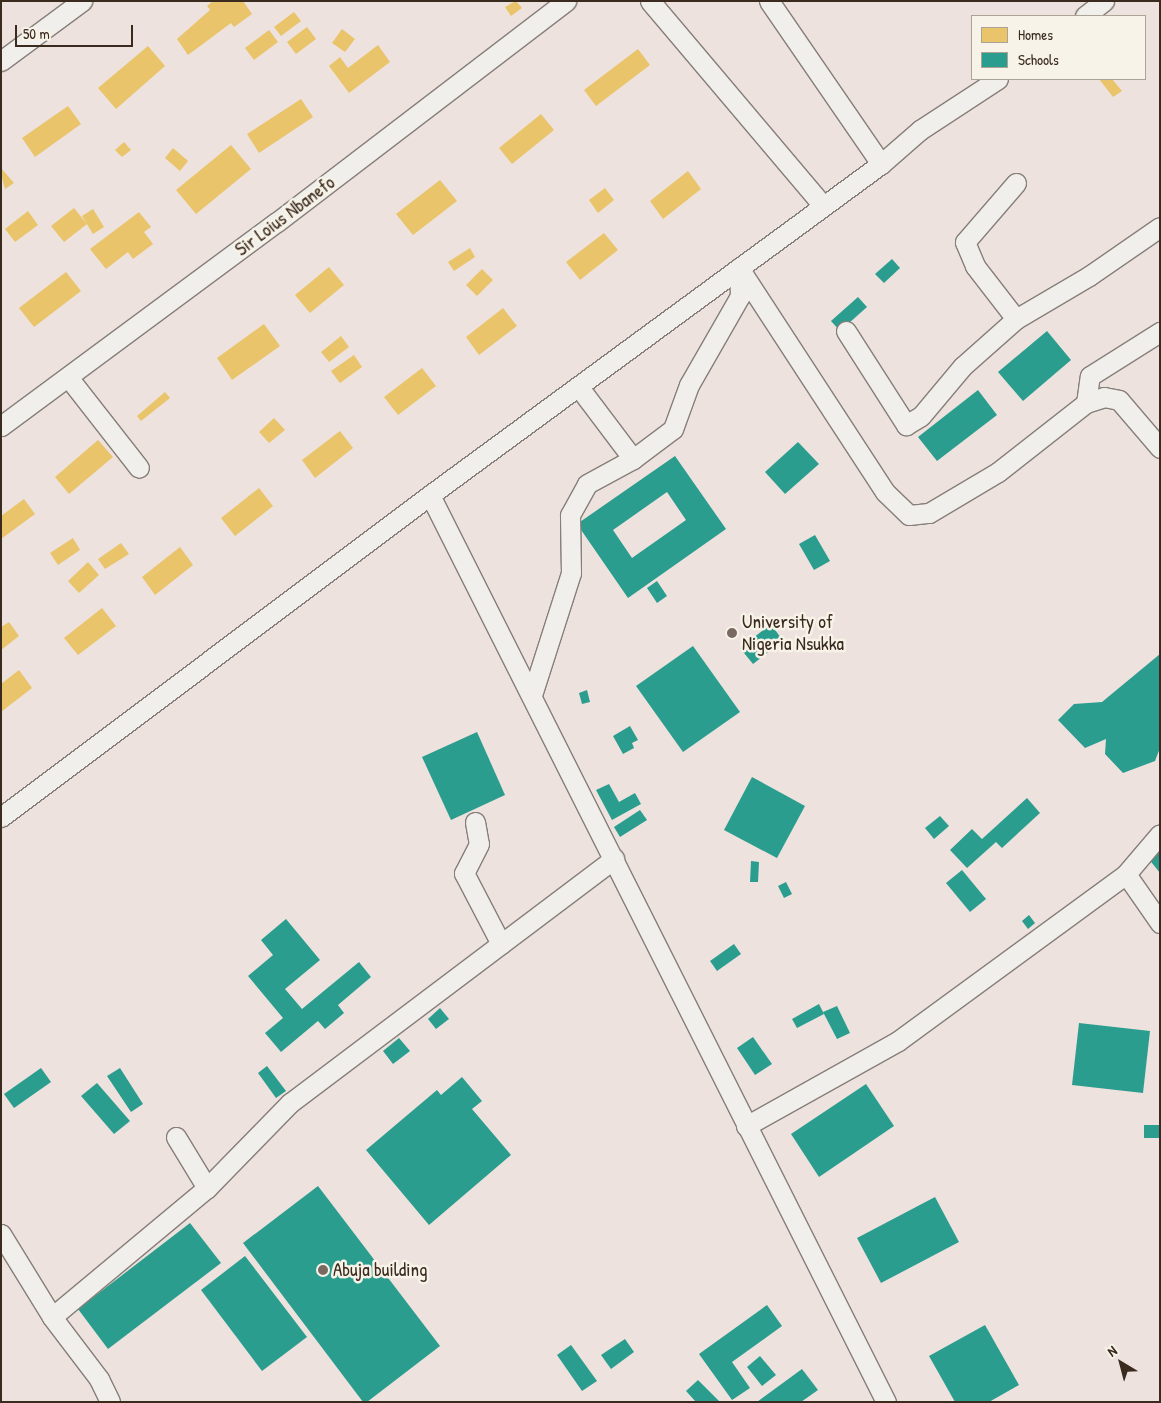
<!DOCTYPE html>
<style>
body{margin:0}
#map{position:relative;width:1161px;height:1403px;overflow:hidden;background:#ede2dd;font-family:"Patrick Hand",sans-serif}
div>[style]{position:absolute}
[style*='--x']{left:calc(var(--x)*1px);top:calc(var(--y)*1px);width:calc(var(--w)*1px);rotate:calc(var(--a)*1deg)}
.homes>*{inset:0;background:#e9c46a}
.schools>*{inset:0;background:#2a9d8f}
.roads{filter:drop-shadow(1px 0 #867e79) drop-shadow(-1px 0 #867e79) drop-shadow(0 1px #867e79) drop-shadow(0 -1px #867e79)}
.minor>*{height:19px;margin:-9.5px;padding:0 9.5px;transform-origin:9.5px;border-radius:9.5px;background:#f1efeb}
.dots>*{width:14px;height:14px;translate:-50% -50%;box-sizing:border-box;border:2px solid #f7f3e8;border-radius:50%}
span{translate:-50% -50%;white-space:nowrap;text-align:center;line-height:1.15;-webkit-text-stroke:5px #f7f3e8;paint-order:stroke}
.street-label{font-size:19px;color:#3b2a1e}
.poi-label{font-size:19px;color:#3b2a1e}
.left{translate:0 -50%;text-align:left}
.frame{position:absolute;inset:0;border:2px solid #3b2a1e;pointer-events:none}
.legend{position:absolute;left:971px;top:15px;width:175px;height:65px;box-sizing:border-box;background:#f7f3e8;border:1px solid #aca397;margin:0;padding:6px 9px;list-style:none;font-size:15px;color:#3b2a1e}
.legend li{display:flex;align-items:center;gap:10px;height:25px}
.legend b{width:25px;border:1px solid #aca397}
.north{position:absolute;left:1096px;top:1338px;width:50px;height:50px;-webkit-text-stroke:4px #f7f3e8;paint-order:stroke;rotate:323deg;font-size:14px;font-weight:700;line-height:20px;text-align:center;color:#3b2a1e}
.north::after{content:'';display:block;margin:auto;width:18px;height:22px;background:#3b2a1e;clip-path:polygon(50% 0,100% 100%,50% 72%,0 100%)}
.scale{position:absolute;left:15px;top:25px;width:118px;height:22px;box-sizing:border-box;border:2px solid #3b2a1e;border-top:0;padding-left:6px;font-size:15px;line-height:18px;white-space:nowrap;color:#3b2a1e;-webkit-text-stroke:4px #f7f3e8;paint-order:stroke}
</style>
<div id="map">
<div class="homes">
<i style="clip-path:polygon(213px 1px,243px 1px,252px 14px,234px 27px,231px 23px,188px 55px,177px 39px,210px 10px,207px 6px)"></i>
<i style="clip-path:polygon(516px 1px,522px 8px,511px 16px,505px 7px)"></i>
<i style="clip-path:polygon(294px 12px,301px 21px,281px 36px,274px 27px)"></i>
<i style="clip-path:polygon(307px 27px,316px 39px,296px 54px,287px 42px)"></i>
<i style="clip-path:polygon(342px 29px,355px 39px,345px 52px,332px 43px)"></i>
<i style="clip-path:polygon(269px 30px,278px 42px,254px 60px,245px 48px)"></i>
<i style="clip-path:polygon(378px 45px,390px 62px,349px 93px,329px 66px,340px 57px,348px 68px)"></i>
<i style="clip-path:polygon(148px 46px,165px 66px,116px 109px,98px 88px)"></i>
<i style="clip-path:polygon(638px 49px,650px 65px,596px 106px,584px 90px)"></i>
<i style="clip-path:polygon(1099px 79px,1112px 79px,1122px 91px,1113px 97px)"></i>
<i style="clip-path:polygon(301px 99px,313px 117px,259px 153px,247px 134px)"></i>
<i style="clip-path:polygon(68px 106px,81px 124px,35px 157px,22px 138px)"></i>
<i style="clip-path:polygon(541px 114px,554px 130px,512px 164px,499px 148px)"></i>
<i style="clip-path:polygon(124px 142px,131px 150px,122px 157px,115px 150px)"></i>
<i style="clip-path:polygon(231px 145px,251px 169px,196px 214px,176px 190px)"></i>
<i style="clip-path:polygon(173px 148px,188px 161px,180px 171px,165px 158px)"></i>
<i style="clip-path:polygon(1px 168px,14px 183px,5px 189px,1px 174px)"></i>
<i style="clip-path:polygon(688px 171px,701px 189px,663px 219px,650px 201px)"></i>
<i style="clip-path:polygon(440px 180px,457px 201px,413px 235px,396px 214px)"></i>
<i style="clip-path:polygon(605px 188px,614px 200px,598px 213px,589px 200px)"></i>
<i style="clip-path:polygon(74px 208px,87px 224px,64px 242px,51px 226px)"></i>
<i style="clip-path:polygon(93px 209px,104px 227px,93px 234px,82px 216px)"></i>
<i style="clip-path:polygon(28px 211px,38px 225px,15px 242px,5px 229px)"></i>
<i style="clip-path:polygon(139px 212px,151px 227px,144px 232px,153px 244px,133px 259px,128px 252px,106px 269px,90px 249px)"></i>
<i style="clip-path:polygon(604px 233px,618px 250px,580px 280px,566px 262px)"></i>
<i style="clip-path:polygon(470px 248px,475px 257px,454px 271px,448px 262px)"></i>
<i style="clip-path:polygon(329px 267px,344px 285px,310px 313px,295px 295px)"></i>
<i style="clip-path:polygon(482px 269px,493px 280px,477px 296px,466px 285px)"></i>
<i style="clip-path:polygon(66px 272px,81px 291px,34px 327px,19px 308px)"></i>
<i style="clip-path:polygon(503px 308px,517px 326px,479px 355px,466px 337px)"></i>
<i style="clip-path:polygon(264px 324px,280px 346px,232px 380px,217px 358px)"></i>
<i style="clip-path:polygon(341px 336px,349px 347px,329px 362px,321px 352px)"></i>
<i style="clip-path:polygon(354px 355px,362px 367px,340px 383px,331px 371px)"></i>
<i style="clip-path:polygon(422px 368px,436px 386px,398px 415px,384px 397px)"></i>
<i style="clip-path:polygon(165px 392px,170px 398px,141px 421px,137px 416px)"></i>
<i style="clip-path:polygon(274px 418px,285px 430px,269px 443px,259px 432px)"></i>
<i style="clip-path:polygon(340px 431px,353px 448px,315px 478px,302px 460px)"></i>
<i style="clip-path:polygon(98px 440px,113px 457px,69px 494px,55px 477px)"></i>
<i style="clip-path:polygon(259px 488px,273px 506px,235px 536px,221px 518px)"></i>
<i style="clip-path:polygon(24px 499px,35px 514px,1px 539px,1px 516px)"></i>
<i style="clip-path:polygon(73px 538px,80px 550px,58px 565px,50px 553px)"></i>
<i style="clip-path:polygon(121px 543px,129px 554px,105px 569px,98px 559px)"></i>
<i style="clip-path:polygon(180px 547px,193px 565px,155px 595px,142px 577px)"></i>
<i style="clip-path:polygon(88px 562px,99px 575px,79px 593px,68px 581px)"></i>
<i style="clip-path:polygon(102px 608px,116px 626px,78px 655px,64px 638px)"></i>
<i style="clip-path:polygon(9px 622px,19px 636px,1px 650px,1px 627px)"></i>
<i style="clip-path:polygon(19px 670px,32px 688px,1px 712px,1px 684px)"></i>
</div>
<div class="schools">
<i style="clip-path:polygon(892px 259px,900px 268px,884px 283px,875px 274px)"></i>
<i style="clip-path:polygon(858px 297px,867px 307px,840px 331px,831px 321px)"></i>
<i style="clip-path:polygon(1047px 331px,1071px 360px,1023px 401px,998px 372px)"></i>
<i style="clip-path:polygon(978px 390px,997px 415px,937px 461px,918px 437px)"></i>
<i style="clip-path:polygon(798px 442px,819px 464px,785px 494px,765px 472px)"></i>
<i style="clip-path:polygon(evenodd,675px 456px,726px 529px,628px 598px,577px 524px,675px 456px,667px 492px,686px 520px,632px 558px,613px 530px,667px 492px)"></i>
<i style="clip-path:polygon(815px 535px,830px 561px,814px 570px,799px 544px)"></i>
<i style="clip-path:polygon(657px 581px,667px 596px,657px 603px,647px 588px)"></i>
<i style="clip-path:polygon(771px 624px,783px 641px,753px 664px,740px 648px)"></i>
<i style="clip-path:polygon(693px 646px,740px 712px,683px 752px,636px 686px)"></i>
<i style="clip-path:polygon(1160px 654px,1160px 748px,1155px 761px,1123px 773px,1105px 754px,1106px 739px,1085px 748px,1058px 720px,1074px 704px,1102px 702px)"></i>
<i style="clip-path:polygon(587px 690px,590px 702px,582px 704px,579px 693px)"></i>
<i style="clip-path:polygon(630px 726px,638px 740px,632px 743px,634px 748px,623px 754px,613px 736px)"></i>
<i style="clip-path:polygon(477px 732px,505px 795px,451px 820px,422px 757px)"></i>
<i style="clip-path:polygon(752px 777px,805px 806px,777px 858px,724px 830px)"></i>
<i style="clip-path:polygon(609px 784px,619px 802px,635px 793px,641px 804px,612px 820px,596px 790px)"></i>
<i style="clip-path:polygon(1027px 798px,1040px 813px,1002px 848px,996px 842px,967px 868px,950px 850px,972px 829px,982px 839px)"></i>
<i style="clip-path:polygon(640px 810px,647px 820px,620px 837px,614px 827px)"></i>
<i style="clip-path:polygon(940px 816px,949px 826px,934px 839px,925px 828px)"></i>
<i style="clip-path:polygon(1160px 849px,1160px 873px,1148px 858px)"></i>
<i style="clip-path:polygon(751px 861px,759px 862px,758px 882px,750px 882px)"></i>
<i style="clip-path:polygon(962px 870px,986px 899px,970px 912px,946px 883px)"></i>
<i style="clip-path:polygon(786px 882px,792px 894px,784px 898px,778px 886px)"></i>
<i style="clip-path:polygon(1029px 915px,1035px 923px,1028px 929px,1022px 921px)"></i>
<i style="clip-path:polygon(286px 919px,320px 960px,285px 989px,302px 1009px,359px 962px,371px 977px,338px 1005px,344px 1013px,325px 1029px,318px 1021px,281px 1052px,265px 1033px,283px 1018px,248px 976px,273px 955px,261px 940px)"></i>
<i style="clip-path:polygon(734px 944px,741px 954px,717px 971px,710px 961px)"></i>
<i style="clip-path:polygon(819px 1004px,824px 1014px,797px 1028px,792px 1019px)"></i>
<i style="clip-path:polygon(837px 1006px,850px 1033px,837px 1039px,823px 1012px)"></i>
<i style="clip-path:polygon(440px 1008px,449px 1019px,436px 1029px,428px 1019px)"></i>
<i style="clip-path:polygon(1079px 1023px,1150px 1031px,1143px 1093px,1072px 1085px)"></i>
<i style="clip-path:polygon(753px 1037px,772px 1064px,755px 1075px,737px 1048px)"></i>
<i style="clip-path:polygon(399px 1038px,410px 1051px,393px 1064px,383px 1051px)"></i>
<i style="clip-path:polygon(267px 1066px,286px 1091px,276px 1098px,258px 1073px)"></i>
<i style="clip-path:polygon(41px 1068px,51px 1082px,14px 1108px,4px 1094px)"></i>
<i style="clip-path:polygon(120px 1068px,143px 1104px,131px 1112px,107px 1076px)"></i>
<i style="clip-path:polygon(462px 1077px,482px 1101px,472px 1109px,511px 1155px,429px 1225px,366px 1150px,437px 1090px,441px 1095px)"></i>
<i style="clip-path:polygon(97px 1083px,130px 1121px,114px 1134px,81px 1096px)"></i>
<i style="clip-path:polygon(866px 1084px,894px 1126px,819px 1177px,791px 1134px)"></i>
<i style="clip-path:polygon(1144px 1125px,1160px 1125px,1160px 1138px,1144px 1138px)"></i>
<i style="clip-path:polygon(318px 1186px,440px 1346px,367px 1402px,363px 1402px,243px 1243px)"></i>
<i style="clip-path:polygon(935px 1197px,959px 1242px,881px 1283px,857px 1238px)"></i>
<i style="clip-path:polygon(190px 1223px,221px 1263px,108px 1349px,78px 1309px)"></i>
<i style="clip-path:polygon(245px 1256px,307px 1337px,262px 1371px,201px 1290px)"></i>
<i style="clip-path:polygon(767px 1305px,782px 1326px,732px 1362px,750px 1388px,732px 1400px,699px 1354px)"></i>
<i style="clip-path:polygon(985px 1325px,1019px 1385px,989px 1402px,955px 1402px,929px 1356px)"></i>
<i style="clip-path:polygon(625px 1339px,634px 1352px,611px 1369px,601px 1355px)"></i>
<i style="clip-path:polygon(571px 1345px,597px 1381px,582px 1391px,557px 1355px)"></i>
<i style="clip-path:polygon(760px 1356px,776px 1375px,762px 1386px,747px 1367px)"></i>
<i style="clip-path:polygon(802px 1369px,818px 1390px,801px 1402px,757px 1402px)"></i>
<i style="clip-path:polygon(698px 1380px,720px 1402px,696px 1402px,686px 1391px)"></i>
</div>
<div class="roads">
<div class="minor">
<i style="--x:650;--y:1;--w:268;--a:49.8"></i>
<i style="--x:769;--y:1;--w:198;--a:55.5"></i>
<i style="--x:1085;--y:16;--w:24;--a:-38"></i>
<i style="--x:1;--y:61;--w:101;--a:-36.5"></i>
<i style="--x:1016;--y:183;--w:78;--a:130.8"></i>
<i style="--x:965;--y:242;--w:26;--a:67"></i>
<i style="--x:975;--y:266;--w:67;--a:52.3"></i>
<i style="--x:739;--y:268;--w:267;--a:56.9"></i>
<i style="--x:885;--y:492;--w:33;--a:44"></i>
<i style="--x:909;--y:515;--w:20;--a:-6"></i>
<i style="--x:929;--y:513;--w:80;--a:-30.7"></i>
<i style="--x:998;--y:472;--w:112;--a:-38.1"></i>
<i style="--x:1086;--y:403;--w:19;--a:-18"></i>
<i style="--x:1104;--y:397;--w:15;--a:11"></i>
<i style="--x:1119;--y:400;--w:63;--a:49.5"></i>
<i style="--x:846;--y:331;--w:112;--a:57.4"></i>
<i style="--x:906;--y:425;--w:17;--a:-31"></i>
<i style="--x:921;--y:416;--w:65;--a:-50"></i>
<i style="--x:963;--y:366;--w:71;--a:-41.6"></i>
<i style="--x:1016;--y:319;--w:85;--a:-30.5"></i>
<i style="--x:1089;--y:276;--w:86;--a:-34.6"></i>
<i style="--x:68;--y:377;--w:115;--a:52"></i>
<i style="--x:1086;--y:403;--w:27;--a:-82"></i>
<i style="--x:1090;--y:376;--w:83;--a:-32.2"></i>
<i style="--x:1;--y:426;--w:343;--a:-36.5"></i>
<i style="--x:277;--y:222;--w:364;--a:-37.4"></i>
<i style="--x:633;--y:459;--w:50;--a:-36.9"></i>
<i style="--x:673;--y:429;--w:47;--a:-70"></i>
<i style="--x:689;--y:385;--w:103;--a:-60.2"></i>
<i style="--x:740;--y:296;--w:28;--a:-92"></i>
<i style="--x:430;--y:495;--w:1015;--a:63.31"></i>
<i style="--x:532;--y:695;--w:128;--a:-72.3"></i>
<i style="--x:571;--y:573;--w:58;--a:-91"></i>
<i style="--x:570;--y:515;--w:35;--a:-61"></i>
<i style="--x:587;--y:484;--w:52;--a:-28.5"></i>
<i style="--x:633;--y:459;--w:91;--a:-127"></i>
<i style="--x:1;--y:817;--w:536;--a:-36.89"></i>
<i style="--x:430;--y:495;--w:559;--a:-36.28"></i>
<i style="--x:881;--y:164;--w:52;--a:-41.1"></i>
<i style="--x:920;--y:130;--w:93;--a:-33.2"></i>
<i style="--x:475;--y:822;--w:22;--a:80"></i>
<i style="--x:479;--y:844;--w:33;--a:117"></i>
<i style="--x:464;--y:873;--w:80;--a:62.5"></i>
<i style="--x:1126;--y:874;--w:60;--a:55.2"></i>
<i style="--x:746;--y:1126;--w:174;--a:-29.2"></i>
<i style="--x:898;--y:1041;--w:283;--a:-36.2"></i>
<i style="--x:1126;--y:874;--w:52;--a:-49.6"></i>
<i style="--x:176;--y:1137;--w:60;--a:58.7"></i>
<i style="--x:207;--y:1188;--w:119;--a:-45.7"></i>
<i style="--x:290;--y:1103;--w:406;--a:-37"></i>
<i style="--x:1;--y:1234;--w:97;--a:58.4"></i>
<i style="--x:52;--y:1317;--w:78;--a:52.8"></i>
<i style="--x:99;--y:1379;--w:25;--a:64"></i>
<i style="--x:52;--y:1317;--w:202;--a:-39.8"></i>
</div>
</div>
<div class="dots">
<i style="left:732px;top:633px;background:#796a61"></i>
<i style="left:323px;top:1270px;background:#796a61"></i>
</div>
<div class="street-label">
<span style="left:285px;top:216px;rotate:-37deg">Sir Loius Nbanefo</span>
</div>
<div class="poi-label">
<span class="left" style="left:742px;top:633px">University of<br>Nigeria Nsukka</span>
<span class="left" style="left:333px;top:1270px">Abuja building</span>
</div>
<div class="frame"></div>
<ul class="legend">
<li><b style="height:14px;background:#e9c46a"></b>Homes</li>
<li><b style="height:14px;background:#2a9d8f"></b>Schools</li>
</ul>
<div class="north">N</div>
<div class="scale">50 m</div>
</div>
